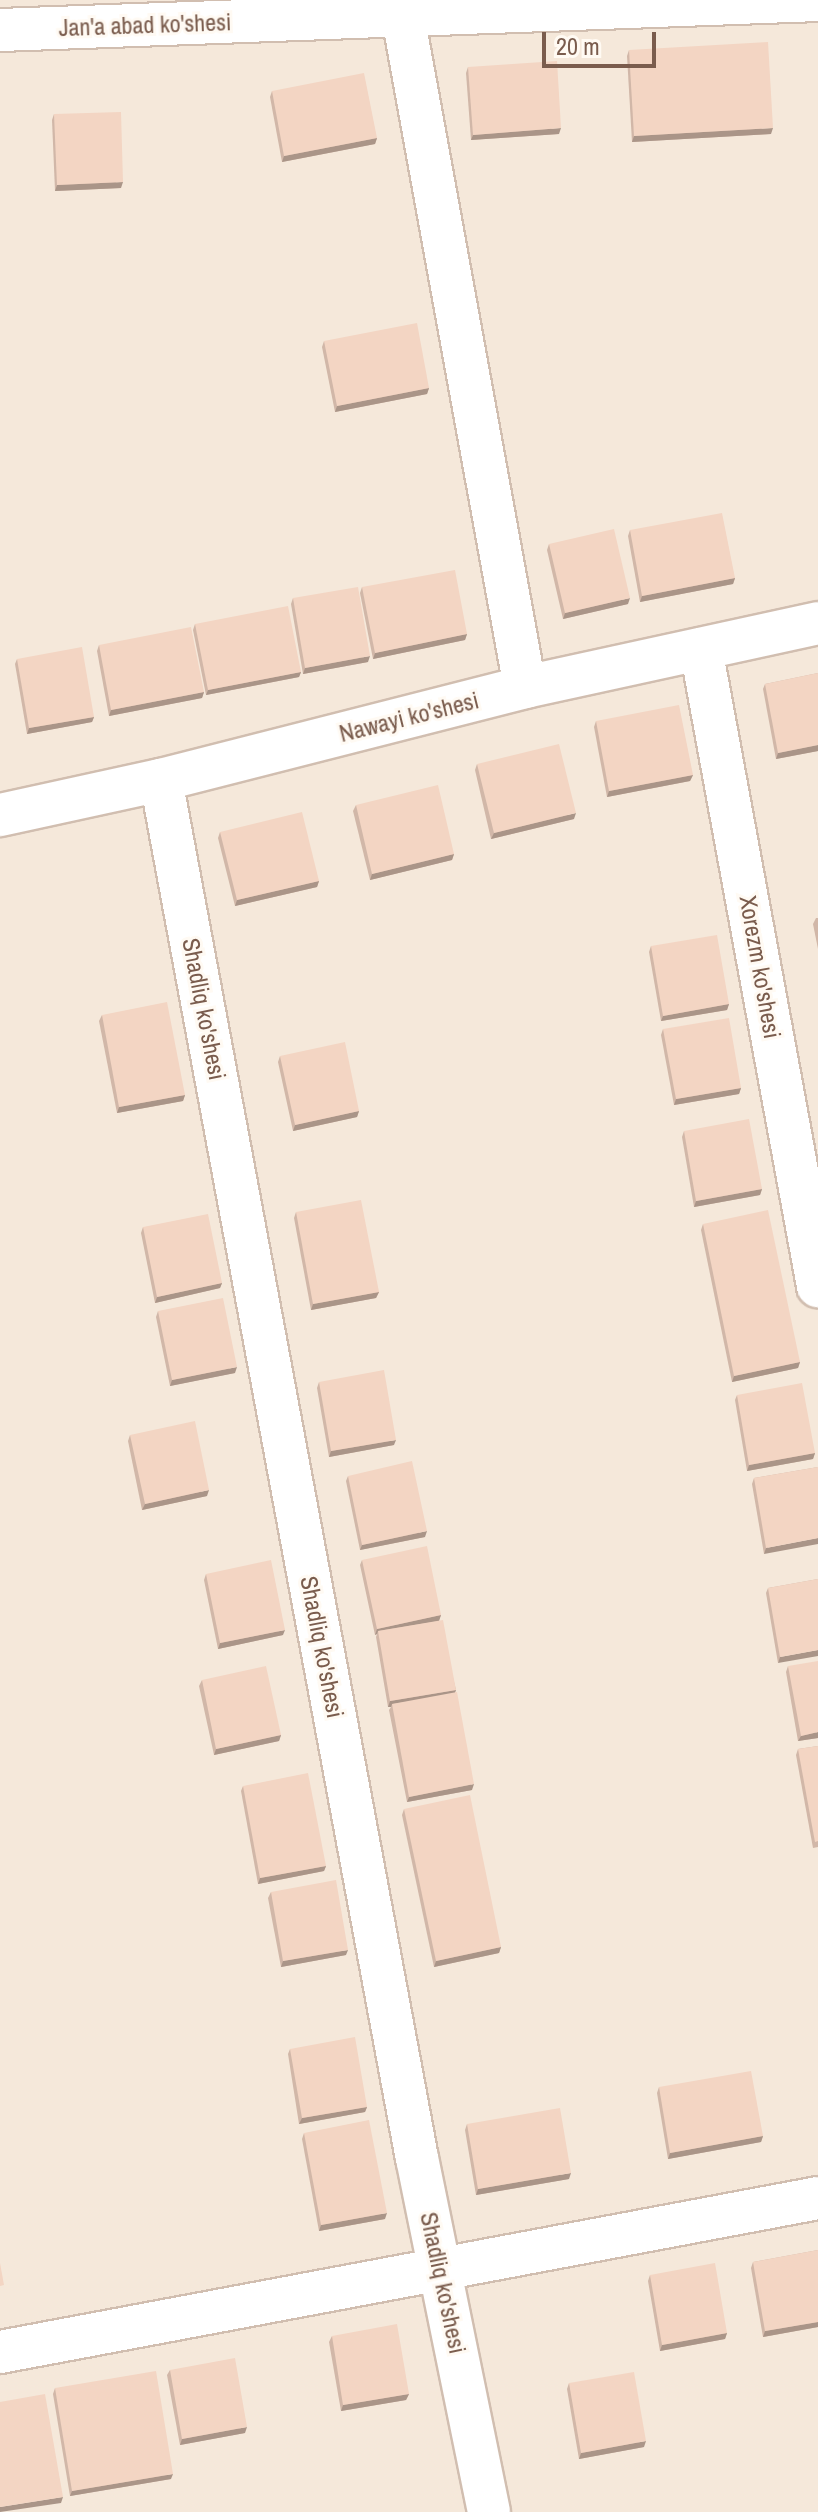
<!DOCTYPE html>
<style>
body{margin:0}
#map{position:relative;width:818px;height:2512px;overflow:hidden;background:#fdf6ec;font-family:"Archivo Narrow",sans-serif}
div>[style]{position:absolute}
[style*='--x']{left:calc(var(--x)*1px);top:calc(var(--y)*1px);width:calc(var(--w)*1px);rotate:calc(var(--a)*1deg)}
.residential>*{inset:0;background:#f5e8da}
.roads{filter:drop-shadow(2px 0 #d1beb0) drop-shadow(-2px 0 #d1beb0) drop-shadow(0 2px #d1beb0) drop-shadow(0 -2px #d1beb0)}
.minor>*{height:42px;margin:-21px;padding:0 21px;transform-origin:21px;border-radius:21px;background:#fff}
.wall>*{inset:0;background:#d1b7a8}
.shaded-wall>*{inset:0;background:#aa9588}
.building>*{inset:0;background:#f3d5c3}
span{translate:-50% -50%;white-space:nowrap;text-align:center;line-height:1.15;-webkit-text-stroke:6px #fffaf3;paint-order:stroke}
.street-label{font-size:24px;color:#7a5c4d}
.scale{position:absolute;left:542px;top:32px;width:114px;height:36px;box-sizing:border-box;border:4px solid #7a5c4d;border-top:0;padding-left:10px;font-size:24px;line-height:28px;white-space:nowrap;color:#7a5c4d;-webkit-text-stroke:6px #fffaf3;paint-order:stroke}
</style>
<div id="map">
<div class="residential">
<i style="clip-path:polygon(0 0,818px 0,818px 2512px,0 2512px)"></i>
</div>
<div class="roads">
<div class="minor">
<i style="--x:400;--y:0;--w:698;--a:79.69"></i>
<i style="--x:0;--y:30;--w:819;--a:-2.1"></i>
<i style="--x:701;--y:649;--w:648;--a:79.59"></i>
<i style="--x:161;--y:780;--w:1402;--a:79.48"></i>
<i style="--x:417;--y:2158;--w:361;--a:78.5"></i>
<i style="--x:0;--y:815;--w:165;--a:-12.3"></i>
<i style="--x:161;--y:780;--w:376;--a:-14.3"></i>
<i style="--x:525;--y:687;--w:300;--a:-12.3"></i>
<i style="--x:0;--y:2352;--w:832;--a:-10.66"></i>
</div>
</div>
<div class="wall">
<i style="clip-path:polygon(629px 50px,771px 134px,632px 142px,627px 56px)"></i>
<i style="clip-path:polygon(468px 67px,559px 134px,471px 140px,466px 73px)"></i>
<i style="clip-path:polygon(272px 91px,377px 138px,375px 144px,282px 162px,270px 97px)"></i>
<i style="clip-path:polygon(54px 114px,121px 188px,55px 191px,52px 120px)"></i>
<i style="clip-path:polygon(324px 341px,429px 388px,427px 394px,335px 412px,322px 347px)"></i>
<i style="clip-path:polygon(630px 530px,735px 578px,733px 584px,640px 602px,628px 536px)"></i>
<i style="clip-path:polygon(549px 544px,628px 604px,563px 619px,547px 550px)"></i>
<i style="clip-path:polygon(362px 587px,467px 634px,465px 640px,373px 659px,360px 593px)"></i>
<i style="clip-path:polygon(293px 598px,368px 662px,303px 674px,291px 604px)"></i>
<i style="clip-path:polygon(195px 624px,301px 672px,299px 677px,206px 695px,193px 630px)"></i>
<i style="clip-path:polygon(99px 645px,204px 692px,202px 698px,109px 716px,97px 651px)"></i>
<i style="clip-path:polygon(17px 659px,94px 717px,92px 722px,27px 734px,15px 664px)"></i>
<i style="clip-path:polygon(818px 673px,818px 751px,776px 759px,763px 689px,765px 684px)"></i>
<i style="clip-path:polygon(596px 721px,693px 775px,690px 781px,607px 797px,594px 727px)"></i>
<i style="clip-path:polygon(477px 764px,574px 819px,491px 839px,475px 770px)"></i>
<i style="clip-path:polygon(356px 805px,454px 854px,452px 860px,370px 880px,353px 811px)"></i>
<i style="clip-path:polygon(220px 832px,319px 881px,317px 887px,235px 906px,218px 838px)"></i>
<i style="clip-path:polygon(816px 918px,818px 918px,818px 949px,813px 924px)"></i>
<i style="clip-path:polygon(651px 946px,729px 1004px,727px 1010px,661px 1021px,649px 952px)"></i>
<i style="clip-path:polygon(102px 1015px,185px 1095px,183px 1101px,117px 1113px,99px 1021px)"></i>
<i style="clip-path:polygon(663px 1029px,741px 1088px,739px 1094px,674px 1105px,661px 1035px)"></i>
<i style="clip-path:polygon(280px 1056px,359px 1111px,357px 1117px,293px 1131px,278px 1062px)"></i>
<i style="clip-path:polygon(684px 1131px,762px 1189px,760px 1195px,694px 1207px,682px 1137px)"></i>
<i style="clip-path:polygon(296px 1212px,379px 1292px,376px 1298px,311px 1310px,294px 1218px)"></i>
<i style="clip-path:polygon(703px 1224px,800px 1362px,798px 1368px,732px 1382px,701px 1230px)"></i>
<i style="clip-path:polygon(143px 1227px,222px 1283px,220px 1288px,155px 1303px,141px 1233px)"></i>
<i style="clip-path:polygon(158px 1311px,235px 1373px,170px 1386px,156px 1317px)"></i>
<i style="clip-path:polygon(319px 1382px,394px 1445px,329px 1457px,317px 1388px)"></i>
<i style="clip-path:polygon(737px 1395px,815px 1453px,813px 1459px,747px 1471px,735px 1400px)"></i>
<i style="clip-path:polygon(130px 1435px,207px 1496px,142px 1510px,128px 1441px)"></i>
<i style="clip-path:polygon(818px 1467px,764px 1554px,752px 1484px,754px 1478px)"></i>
<i style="clip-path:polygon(348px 1476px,425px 1537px,360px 1550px,346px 1481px)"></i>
<i style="clip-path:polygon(362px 1560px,441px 1615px,439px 1620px,456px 1690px,455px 1692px,472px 1790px,407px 1802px,389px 1710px,391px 1707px,388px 1707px,376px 1637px,377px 1634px,375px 1635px,360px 1565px)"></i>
<i style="clip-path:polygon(206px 1574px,283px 1635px,218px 1649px,204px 1580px)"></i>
<i style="clip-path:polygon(818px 1579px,778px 1663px,766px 1593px,768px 1588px)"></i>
<i style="clip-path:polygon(788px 1666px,818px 1738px,798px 1741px,786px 1672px)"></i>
<i style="clip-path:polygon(202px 1680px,281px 1735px,279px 1741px,214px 1755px,199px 1686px)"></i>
<i style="clip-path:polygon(818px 1746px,818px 1847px,813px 1848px,796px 1755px,798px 1749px)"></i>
<i style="clip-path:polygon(243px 1786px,326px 1866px,324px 1871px,258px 1884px,241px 1791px)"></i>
<i style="clip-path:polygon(404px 1809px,501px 1947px,499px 1953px,434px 1967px,402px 1815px)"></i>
<i style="clip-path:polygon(271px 1892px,346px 1955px,281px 1967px,268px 1898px)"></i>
<i style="clip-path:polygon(290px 2049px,367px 2107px,365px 2112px,299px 2124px,288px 2054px)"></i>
<i style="clip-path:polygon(659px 2087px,763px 2136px,761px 2142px,668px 2159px,657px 2093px)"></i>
<i style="clip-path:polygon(467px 2124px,569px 2179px,476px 2195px,465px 2130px)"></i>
<i style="clip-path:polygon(304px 2133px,385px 2219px,319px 2231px,302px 2139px)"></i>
<i style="clip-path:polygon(818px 2250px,818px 2327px,763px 2337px,751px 2268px,753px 2262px)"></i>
<i style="clip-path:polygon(650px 2275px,727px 2333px,725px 2339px,660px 2351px,648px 2281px)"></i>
<i style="clip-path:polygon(332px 2336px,409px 2394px,406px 2400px,341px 2411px,329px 2342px)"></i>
<i style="clip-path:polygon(170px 2370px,245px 2433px,180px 2445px,167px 2375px)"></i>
<i style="clip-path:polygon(569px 2383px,644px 2447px,579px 2459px,567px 2389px)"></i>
<i style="clip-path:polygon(55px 2388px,171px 2479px,70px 2496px,53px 2394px)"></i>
</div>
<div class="shaded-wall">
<i style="clip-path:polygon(561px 128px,559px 134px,471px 140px,473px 135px)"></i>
<i style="clip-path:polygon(773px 128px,771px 134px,632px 142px,634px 136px)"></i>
<i style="clip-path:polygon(377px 138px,375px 144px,282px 162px,284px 156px)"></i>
<i style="clip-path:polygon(123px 182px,121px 188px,55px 191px,57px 185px)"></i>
<i style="clip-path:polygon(429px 388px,427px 394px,335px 412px,337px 406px)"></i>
<i style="clip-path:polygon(735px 578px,733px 584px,640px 602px,642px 596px)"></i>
<i style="clip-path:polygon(630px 598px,628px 604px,563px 619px,565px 613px)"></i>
<i style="clip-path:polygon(467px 634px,465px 640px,373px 659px,375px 653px)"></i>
<i style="clip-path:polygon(370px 656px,368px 662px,303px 674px,305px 668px)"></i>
<i style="clip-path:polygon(301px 672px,299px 677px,206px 695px,208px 690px)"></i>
<i style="clip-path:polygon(204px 692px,202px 698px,109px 716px,111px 710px)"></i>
<i style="clip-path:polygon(94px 717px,92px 722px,27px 734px,29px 728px)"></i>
<i style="clip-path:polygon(818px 745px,818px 751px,776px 759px,778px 753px)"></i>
<i style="clip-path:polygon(693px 775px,690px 781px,607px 797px,609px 791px)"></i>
<i style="clip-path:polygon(576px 813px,574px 819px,491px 839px,494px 833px)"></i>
<i style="clip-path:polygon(454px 854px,452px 860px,370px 880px,372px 874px)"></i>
<i style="clip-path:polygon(319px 881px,317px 887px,235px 906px,237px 900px)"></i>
<i style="clip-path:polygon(729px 1004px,727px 1010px,661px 1021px,663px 1016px)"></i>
<i style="clip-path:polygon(741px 1088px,739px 1094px,674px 1105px,676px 1099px)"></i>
<i style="clip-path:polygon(185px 1095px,183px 1101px,117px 1113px,119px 1107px)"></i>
<i style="clip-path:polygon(359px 1111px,357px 1117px,293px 1131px,295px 1125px)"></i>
<i style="clip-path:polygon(762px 1189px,760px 1195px,694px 1207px,696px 1201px)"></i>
<i style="clip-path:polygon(222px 1283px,220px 1288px,155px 1303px,157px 1297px)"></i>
<i style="clip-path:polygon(379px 1292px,376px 1298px,311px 1310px,313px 1304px)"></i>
<i style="clip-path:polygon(800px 1362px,798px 1368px,732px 1382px,734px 1376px)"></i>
<i style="clip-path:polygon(237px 1367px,235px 1373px,170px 1386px,172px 1380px)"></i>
<i style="clip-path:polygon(396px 1440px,394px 1445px,329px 1457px,331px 1451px)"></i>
<i style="clip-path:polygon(815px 1453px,813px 1459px,747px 1471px,749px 1465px)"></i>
<i style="clip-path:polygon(209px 1490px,207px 1496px,142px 1510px,145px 1504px)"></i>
<i style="clip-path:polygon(427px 1531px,425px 1537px,360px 1550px,362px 1545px)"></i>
<i style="clip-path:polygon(818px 1538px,818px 1544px,764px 1554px,766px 1548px)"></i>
<i style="clip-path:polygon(441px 1615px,439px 1621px,378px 1631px,377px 1634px,375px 1635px,377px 1629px)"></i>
<i style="clip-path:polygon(285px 1630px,283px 1635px,218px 1649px,220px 1643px)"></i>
<i style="clip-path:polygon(818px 1650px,818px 1656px,778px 1663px,780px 1657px)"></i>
<i style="clip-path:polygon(456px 1690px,454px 1695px,392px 1704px,391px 1707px,388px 1707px,390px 1701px)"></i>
<i style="clip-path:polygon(818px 1732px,818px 1738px,798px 1741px,801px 1736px)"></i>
<i style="clip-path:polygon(281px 1735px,279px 1741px,214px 1755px,216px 1749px)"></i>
<i style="clip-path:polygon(474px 1784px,472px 1790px,407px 1802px,409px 1797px)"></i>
<i style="clip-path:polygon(326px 1866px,324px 1871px,258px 1884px,260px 1878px)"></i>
<i style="clip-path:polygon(501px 1947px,499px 1953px,434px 1967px,436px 1961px)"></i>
<i style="clip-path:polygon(348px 1950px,346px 1955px,281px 1967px,283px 1961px)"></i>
<i style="clip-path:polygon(367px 2107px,365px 2112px,299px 2124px,302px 2118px)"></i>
<i style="clip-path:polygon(763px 2136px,761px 2142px,668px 2159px,670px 2153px)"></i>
<i style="clip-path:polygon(571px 2173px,569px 2179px,476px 2195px,478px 2189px)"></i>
<i style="clip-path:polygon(387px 2213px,385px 2219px,319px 2231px,321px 2225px)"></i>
<i style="clip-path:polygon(818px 2322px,818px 2327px,763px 2337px,765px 2331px)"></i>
<i style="clip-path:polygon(727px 2333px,725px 2339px,660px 2351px,662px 2345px)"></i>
<i style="clip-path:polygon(409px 2394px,406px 2400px,341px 2411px,343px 2405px)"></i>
<i style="clip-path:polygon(247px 2427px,245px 2433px,180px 2445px,182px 2439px)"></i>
<i style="clip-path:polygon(646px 2441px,644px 2447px,579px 2459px,581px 2453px)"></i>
<i style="clip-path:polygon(173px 2474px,171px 2479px,70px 2496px,72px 2491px)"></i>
<i style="clip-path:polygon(63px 2497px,61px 2503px,0 2512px,0 2507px)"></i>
</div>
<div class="building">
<i style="clip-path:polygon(768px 42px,773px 128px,634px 136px,629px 50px)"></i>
<i style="clip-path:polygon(557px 61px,561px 128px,473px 135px,468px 67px)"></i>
<i style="clip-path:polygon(364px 73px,377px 138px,284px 156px,272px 91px)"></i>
<i style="clip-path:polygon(121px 112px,123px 182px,57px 185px,54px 114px)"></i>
<i style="clip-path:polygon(417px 323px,429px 388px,337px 406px,324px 341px)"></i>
<i style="clip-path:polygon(722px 513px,735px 578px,642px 596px,630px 530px)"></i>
<i style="clip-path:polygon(614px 529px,630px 598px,565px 613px,549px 544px)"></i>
<i style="clip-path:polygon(455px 570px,467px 634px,375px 653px,362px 587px)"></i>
<i style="clip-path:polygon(358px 587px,370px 656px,305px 668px,293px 598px)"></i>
<i style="clip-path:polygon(288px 606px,301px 672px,208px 690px,195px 624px)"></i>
<i style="clip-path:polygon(191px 627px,204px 692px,111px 710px,99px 645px)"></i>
<i style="clip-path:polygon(82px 647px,94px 717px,29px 728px,17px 659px)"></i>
<i style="clip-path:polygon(818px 673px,818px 745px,778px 753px,765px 684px)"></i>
<i style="clip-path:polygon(679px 705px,693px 775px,609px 791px,596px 721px)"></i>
<i style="clip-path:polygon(559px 744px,576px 813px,494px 833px,477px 764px)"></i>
<i style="clip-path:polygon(438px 785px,454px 854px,372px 874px,356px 805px)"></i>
<i style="clip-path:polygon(302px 812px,319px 881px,237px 900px,220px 832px)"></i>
<i style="clip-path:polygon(717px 935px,729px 1004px,663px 1016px,651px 946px)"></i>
<i style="clip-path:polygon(167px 1002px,185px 1095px,119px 1107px,102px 1015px)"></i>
<i style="clip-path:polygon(729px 1018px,741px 1088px,676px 1099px,663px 1029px)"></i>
<i style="clip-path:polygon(345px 1042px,359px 1111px,295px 1125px,280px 1056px)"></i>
<i style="clip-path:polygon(749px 1119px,762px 1189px,696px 1201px,684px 1131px)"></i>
<i style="clip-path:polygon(361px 1200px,379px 1292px,313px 1304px,296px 1212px)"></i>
<i style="clip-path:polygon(768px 1210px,800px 1362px,734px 1376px,703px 1224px)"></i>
<i style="clip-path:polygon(208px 1214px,222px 1283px,157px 1297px,143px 1227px)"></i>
<i style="clip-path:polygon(223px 1298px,237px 1367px,172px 1380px,158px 1311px)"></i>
<i style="clip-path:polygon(384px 1370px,396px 1440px,331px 1451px,319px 1382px)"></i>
<i style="clip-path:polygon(802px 1383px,815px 1453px,749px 1465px,737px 1395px)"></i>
<i style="clip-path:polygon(195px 1421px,209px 1490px,145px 1504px,130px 1435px)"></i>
<i style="clip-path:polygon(412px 1461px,427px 1531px,362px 1545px,348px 1476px)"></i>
<i style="clip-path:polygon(818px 1467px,818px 1538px,766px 1548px,754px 1478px)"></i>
<i style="clip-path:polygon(427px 1546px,441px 1615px,377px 1629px,362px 1560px)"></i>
<i style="clip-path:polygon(271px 1560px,285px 1630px,220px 1643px,206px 1574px)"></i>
<i style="clip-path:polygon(818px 1579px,818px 1650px,780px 1657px,768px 1588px)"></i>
<i style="clip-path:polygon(443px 1620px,456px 1690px,390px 1701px,378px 1631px)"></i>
<i style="clip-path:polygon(818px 1661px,818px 1732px,801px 1736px,788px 1666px)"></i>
<i style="clip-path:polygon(266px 1666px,281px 1735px,216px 1749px,202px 1680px)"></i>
<i style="clip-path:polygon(457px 1692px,474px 1784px,409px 1797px,392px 1704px)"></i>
<i style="clip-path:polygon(818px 1746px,818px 1841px,815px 1842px,798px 1749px)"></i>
<i style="clip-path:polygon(308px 1773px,326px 1866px,260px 1878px,243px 1786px)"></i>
<i style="clip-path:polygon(470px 1795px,501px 1947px,436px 1961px,404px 1809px)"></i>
<i style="clip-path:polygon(336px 1880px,348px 1950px,283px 1961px,271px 1892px)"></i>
<i style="clip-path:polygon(355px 2037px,367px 2107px,302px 2118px,290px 2049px)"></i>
<i style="clip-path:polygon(751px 2071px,763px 2136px,670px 2153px,659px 2087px)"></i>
<i style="clip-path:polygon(560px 2108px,571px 2173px,478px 2189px,467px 2124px)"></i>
<i style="clip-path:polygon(369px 2120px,387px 2213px,321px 2225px,304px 2133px)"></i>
<i style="clip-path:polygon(818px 2250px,818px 2322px,765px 2331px,753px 2262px)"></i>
<i style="clip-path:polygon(0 2263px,4px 2285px,0 2286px)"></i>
<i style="clip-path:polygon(715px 2263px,727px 2333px,662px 2345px,650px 2275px)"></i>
<i style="clip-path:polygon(397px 2324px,409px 2394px,343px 2405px,332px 2336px)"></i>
<i style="clip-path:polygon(235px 2358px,247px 2427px,182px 2439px,170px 2370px)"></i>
<i style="clip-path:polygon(156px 2371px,173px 2474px,72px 2491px,55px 2388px)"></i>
<i style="clip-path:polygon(634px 2372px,646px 2441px,581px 2453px,569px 2383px)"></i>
<i style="clip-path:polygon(45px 2394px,63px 2497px,0 2507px,0 2402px)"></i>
</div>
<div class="street-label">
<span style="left:145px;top:25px;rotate:-2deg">Jan'a abad ko'shesi</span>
<span style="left:409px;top:717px;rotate:-14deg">Nawayi ko'shesi</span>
<span style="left:760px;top:967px;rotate:80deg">Xorezm ko'shesi</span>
<span style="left:204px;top:1009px;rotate:79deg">Shadliq ko'shesi</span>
<span style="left:322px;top:1647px;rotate:79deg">Shadliq ko'shesi</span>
<span style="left:443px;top:2283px;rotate:78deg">Shadliq ko'shesi</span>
</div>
<div class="scale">20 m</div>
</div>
